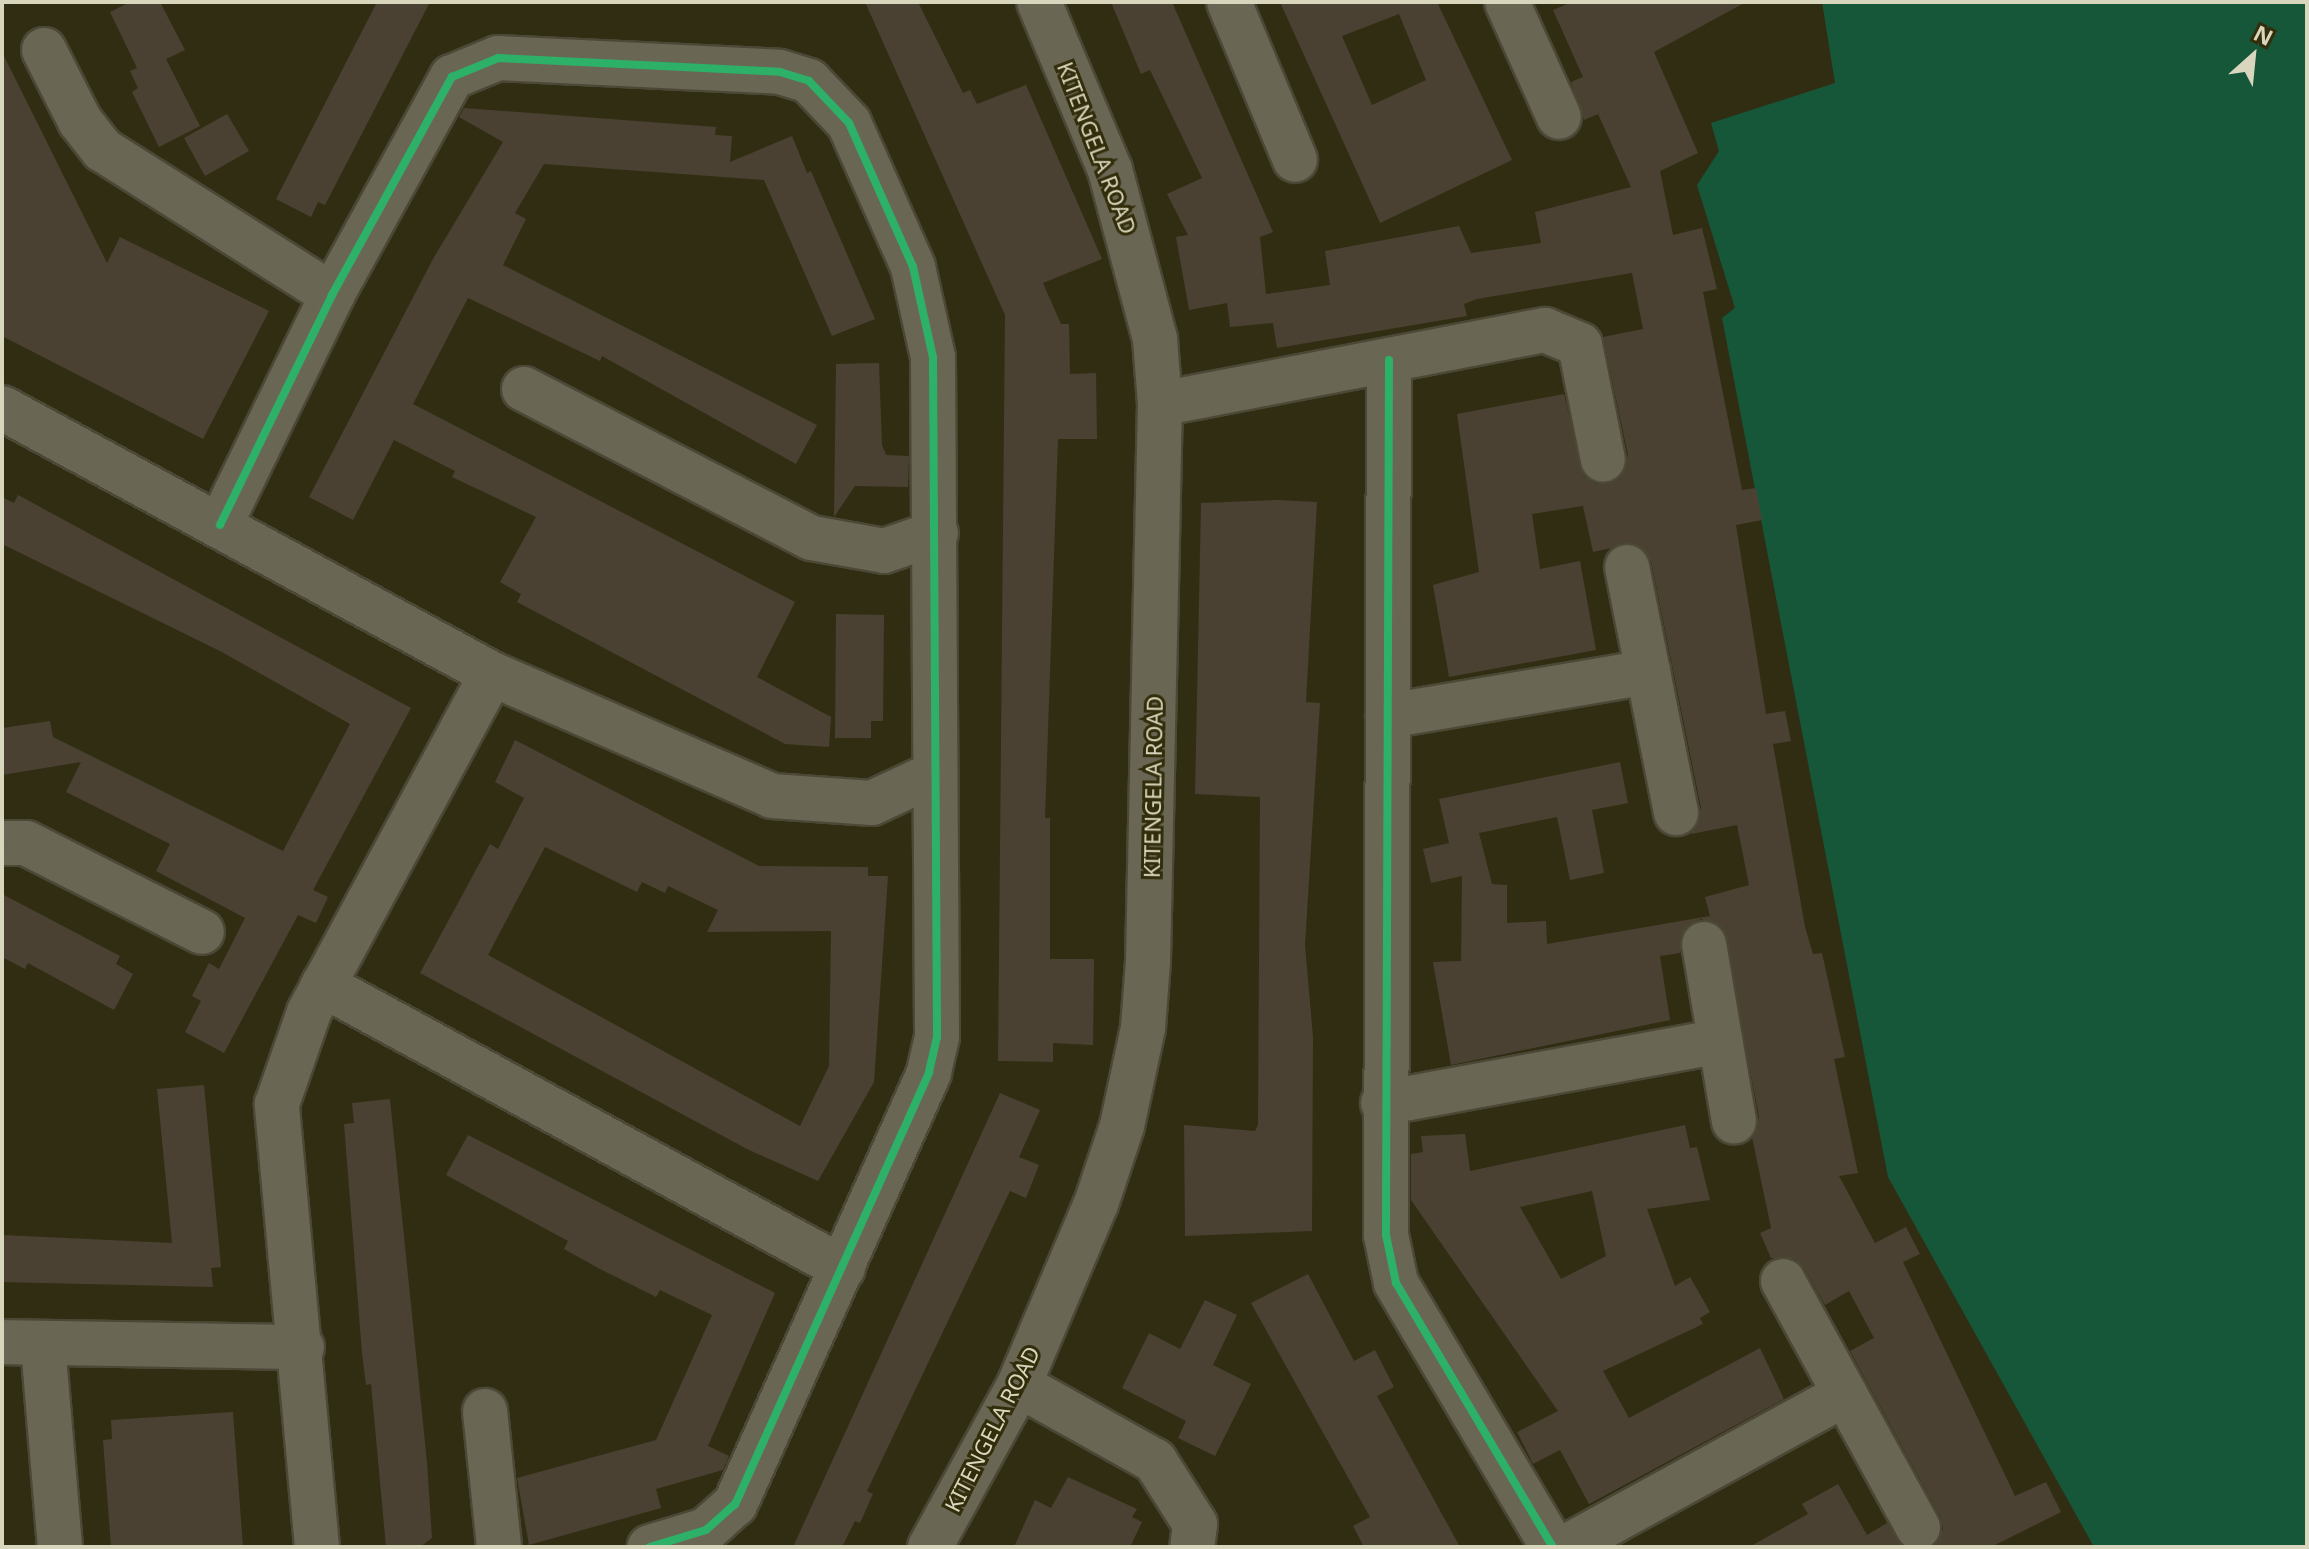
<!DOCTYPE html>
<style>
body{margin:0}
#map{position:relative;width:2309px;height:1549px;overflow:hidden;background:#312d13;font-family:"Noto Sans",sans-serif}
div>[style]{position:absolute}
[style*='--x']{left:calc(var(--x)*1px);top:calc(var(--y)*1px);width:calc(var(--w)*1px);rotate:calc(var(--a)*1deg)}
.green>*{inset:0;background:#165739}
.building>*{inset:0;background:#4a4132}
.roads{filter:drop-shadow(2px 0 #4b4836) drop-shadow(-2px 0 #4b4836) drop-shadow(0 2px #4b4836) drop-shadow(0 -2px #4b4836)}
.minor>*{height:44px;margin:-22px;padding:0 22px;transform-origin:22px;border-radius:22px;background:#696654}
.cycleway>*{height:8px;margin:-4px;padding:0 4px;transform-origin:4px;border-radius:4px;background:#2db169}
span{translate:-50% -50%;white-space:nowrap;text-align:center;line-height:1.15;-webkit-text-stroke:6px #322d0a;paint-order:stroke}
.street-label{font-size:22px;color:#d9d6be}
.frame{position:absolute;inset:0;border:4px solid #d9d6be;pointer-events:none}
.north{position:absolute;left:2213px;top:16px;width:80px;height:80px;-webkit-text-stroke:6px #322d0a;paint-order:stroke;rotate:27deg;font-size:22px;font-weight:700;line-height:32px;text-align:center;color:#d9d6be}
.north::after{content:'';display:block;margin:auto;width:28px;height:36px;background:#d9d6be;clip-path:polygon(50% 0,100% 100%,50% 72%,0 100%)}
</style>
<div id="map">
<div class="green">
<i style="clip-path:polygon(1822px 2px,2307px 2px,2307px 1547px,2094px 1547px,1888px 1177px,1722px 318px,1735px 308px,1697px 185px,1719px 151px,1711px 123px,1835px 83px)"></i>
</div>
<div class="building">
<i style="clip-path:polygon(130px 2px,160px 2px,185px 50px,166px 59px,200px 126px,159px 147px,132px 92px,138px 88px,130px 71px,137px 68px,110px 12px)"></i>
<i style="clip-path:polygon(377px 2px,430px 2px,325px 205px,318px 202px,311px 217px,276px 199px)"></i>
<i style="clip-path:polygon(865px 2px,918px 2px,963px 93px,970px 90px,977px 104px,1026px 85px,1102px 259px,1043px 283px,1061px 324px,1069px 324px,1070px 374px,1096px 373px,1097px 439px,1058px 439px,1045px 818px,1050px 818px,1050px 959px,1094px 959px,1093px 1045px,1053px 1043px,1053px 1062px,998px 1061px,1005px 315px)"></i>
<i style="clip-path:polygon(1111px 2px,1172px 2px,1273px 232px,1260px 237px,1266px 294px,1330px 285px,1325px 251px,1459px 226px,1471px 253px,1541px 243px,1535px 212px,1631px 187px,1598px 114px,1584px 120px,1571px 82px,1583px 77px,1553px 10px,1572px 2px,1746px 2px,1654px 52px,1698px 153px,1660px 171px,1673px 235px,1702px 228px,1717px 289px,1703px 292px,1742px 490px,1756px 488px,1762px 520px,1736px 525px,1766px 714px,1785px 711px,1791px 741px,1773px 744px,1805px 927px,1813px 954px,1822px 953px,1845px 1057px,1834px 1059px,1858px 1173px,1839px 1176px,1875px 1243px,1906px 1227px,1920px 1254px,1903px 1262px,2015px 1496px,2046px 1482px,2061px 1512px,1991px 1547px,1933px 1547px,1943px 1529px,1940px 1516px,1850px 1351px,1874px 1338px,1849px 1291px,1825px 1305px,1804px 1268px,1795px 1259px,1771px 1258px,1760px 1233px,1771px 1228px,1752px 1137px,1759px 1117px,1723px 928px,1701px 919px,1689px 924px,1680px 953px,1660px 956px,1670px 1020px,1451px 1065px,1433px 962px,1461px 961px,1462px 876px,1431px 883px,1423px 849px,1449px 843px,1439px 799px,1620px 762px,1628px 803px,1592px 810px,1604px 873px,1570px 880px,1557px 817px,1479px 833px,1492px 884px,1507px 885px,1507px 923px,1546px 921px,1547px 944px,1710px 916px,1705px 897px,1749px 885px,1737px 825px,1691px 834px,1701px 808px,1651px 561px,1634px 543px,1593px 552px,1583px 506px,1532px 514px,1540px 569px,1580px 561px,1596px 650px,1449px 677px,1433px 585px,1479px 572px,1457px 414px,1564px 394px,1584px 476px,1596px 484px,1619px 479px,1628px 455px,1603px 337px,1643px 329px,1632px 273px,1477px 299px,1464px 304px,1467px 316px,1277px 348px,1273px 323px,1230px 327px,1227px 303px,1189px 310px,1176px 237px,1188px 235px,1167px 194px,1202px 178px,1150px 70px,1141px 74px)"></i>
<i style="clip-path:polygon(evenodd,1280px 2px,1437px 2px,1512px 160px,1380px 223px,1280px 2px,1399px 14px,1426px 80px,1372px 105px,1342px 36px,1399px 14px)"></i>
<i style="clip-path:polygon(2px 52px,107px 263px,120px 237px,269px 311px,203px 439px,2px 336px)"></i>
<i style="clip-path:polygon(464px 108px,716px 127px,715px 135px,732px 136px,730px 162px,792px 136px,807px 173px,811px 171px,875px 319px,832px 336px,764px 180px,544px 164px,515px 213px,526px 219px,503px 265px,817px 425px,796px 464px,602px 356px,600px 361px,468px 298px,413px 404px,795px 602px,757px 677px,831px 717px,829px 747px,785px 744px,517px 602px,521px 594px,500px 582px,536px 517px,452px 477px,455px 471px,394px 440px,353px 520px,309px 497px,433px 259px,503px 142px,459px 117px)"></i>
<i style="clip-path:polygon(227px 114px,249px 151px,205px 176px,184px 138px)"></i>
<i style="clip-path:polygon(879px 363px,882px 445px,886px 455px,909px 456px,908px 487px,855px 486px,834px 517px,836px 364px)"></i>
<i style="clip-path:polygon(18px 495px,411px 708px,313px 890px,328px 897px,316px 923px,298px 915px,224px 1053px,185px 1032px,201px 1001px,192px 996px,209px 963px,219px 969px,245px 918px,156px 871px,170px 844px,66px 792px,81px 762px,2px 775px,2px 728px,50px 721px,53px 737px,283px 851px,350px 724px,222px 652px,2px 544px,2px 497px,14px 503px)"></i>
<i style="clip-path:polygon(1277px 500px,1317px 502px,1306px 702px,1320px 703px,1305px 945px,1313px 1037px,1312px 1231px,1185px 1236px,1184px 1125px,1255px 1131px,1258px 1125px,1260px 797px,1195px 794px,1201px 503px)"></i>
<i style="clip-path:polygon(836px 614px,884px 615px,883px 721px,871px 721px,871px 738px,835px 738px)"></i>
<i style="clip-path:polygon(evenodd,515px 740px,759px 866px,868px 867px,868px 876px,888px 876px,874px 1082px,818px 1181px,747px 1149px,420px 973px,490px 844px,498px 849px,524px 798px,495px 782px,515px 740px,545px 847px,637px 892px,642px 882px,665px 893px,668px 886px,718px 910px,707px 932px,831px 931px,829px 1066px,800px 1126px,488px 955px,545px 847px)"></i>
<i style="clip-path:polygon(2px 894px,120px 956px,116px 964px,133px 974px,114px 1010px,28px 963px,25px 969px,2px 957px)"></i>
<i style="clip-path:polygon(204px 1085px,221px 1267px,211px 1268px,213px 1287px,2px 1282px,2px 1235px,172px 1243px,157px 1089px)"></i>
<i style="clip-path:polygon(1000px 1093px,1040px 1110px,1019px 1157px,1039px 1165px,1026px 1198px,1010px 1191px,867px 1491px,873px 1494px,860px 1523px,855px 1521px,842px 1547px,793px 1547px)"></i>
<i style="clip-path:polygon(390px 1099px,427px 1462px,432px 1538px,420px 1547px,386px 1547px,371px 1384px,366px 1385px,362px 1353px,344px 1124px,354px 1123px,352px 1103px)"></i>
<i style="clip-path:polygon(evenodd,1685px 1125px,1690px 1148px,1697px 1147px,1710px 1200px,1647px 1209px,1675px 1286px,1690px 1277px,1710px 1312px,1700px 1318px,1703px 1324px,1603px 1371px,1629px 1418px,1760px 1348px,1784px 1399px,1589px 1504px,1560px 1450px,1533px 1464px,1517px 1432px,1558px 1411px,1411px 1200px,1411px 1154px,1423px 1152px,1421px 1136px,1465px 1134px,1470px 1171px,1685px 1125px,1592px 1191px,1606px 1256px,1561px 1279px,1520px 1207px,1592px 1191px)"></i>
<i style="clip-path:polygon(468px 1135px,775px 1293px,708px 1446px,729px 1456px,723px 1470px,656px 1489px,661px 1508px,529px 1545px,517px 1478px,656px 1440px,712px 1315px,660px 1290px,656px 1297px,600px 1269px,564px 1249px,568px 1241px,446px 1175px)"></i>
<i style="clip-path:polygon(1308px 1274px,1354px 1361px,1375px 1350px,1394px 1387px,1377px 1396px,1460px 1547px,1364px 1547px,1353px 1526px,1370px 1517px,1251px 1303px)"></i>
<i style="clip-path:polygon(1205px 1300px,1237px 1315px,1213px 1365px,1251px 1384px,1215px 1456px,1178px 1438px,1186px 1421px,1122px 1388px,1149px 1333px,1180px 1349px)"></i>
<i style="clip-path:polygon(233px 1412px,243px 1547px,111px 1547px,103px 1440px,112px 1439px,111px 1420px)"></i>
<i style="clip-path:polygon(1068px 1477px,1137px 1509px,1132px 1517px,1142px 1522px,1130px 1547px,1014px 1547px,1035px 1500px,1051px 1508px)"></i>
<i style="clip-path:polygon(1838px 1484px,1867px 1535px,1887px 1523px,1903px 1547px,1749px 1547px,1808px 1514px,1802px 1504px)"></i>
</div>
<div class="roads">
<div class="minor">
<i style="--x:1229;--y:2;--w:171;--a:67.3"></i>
<i style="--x:1507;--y:2;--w:126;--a:65.7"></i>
<i style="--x:44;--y:50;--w:80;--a:63.1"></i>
<i style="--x:80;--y:121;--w:37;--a:52"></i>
<i style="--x:103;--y:150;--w:271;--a:32.3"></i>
<i style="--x:1389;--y:360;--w:875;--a:90.2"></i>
<i style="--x:1386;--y:1235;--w:49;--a:78.2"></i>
<i style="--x:1396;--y:1283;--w:307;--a:59.3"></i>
<i style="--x:524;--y:389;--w:324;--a:27.4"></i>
<i style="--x:812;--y:538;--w:73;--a:10.2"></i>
<i style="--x:884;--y:551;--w:55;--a:-19.1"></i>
<i style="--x:1160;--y:404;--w:392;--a:-10.9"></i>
<i style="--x:1545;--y:330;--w:38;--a:23"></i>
<i style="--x:1580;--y:345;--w:117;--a:78.7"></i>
<i style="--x:2;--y:408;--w:558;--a:28.5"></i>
<i style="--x:492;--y:674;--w:305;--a:23.5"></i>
<i style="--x:772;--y:796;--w:100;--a:4"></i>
<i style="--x:872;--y:803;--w:68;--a:-25.1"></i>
<i style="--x:220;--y:525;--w:256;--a:-64"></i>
<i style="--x:332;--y:295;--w:249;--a:-61.2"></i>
<i style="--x:452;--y:77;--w:50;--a:-22.4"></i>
<i style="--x:498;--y:58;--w:282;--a:2.8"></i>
<i style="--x:780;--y:72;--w:30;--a:17"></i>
<i style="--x:809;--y:81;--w:58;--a:46.4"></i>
<i style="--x:849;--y:123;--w:158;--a:66"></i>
<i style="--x:913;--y:267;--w:92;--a:77.5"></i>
<i style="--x:933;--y:357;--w:680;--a:89.66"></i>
<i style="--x:937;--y:1037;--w:37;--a:103"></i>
<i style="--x:929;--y:1073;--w:473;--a:114.2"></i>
<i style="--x:735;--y:1504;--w:39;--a:138"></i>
<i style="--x:706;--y:1530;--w:59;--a:163.1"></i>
<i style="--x:1627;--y:567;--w:251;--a:78.7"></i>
<i style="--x:1388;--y:716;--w:264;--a:-9.6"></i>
<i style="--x:2;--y:843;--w:24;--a:0"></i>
<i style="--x:26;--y:843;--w:197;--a:26.8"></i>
<i style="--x:1704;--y:944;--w:180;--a:80.4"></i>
<i style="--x:323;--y:985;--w:592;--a:28.56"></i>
<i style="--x:1383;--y:1103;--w:343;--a:-10.4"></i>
<i style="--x:1783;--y:1281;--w:281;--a:61.3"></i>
<i style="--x:2;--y:1342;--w:300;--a:1"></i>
<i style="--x:43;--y:1345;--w:203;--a:85.2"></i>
<i style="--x:1019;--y:1385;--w:156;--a:29.2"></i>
<i style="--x:1155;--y:1461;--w:75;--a:57.6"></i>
<i style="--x:1195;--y:1524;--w:23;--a:97"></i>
<i style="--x:485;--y:1411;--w:137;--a:84.1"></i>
<i style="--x:317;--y:1547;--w:445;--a:-95.2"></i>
<i style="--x:277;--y:1104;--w:97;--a:-70.8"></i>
<i style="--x:309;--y:1012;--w:384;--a:-61.6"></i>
<i style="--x:930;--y:1547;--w:185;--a:-61.2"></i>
<i style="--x:1019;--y:1385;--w:197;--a:-67"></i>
<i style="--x:1096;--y:1204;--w:82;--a:-71.6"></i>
<i style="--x:1122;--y:1126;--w:100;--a:-77.9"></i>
<i style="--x:1143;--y:1028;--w:67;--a:-85.7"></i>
<i style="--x:1148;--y:961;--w:557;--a:-88.77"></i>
<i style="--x:1160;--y:404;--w:65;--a:-94.4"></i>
<i style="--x:1155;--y:339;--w:175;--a:-104.9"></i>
<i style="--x:1110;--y:170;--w:182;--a:-112.9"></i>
<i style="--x:1566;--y:1547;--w:318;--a:-28.7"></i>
</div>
</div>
<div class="cycleway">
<i style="--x:1389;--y:360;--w:875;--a:90.2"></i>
<i style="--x:1386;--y:1235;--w:49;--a:78.2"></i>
<i style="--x:1396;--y:1283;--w:307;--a:59.3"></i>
<i style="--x:220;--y:525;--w:256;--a:-64"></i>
<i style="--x:332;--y:295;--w:249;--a:-61.2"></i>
<i style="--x:452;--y:77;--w:50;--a:-22.4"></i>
<i style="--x:498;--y:58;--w:282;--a:2.8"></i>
<i style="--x:780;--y:72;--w:30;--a:17"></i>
<i style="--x:809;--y:81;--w:58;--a:46.4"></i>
<i style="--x:849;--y:123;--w:158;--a:66"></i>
<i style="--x:913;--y:267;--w:92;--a:77.5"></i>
<i style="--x:933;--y:357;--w:680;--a:89.66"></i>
<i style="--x:937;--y:1037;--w:37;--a:103"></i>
<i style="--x:929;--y:1073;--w:473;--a:114.2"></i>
<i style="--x:735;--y:1504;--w:39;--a:138"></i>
<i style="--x:706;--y:1530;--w:59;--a:163.1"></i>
</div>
<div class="street-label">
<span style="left:1097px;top:148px;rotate:69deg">KITENGELA ROAD</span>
<span style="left:1153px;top:787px;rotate:-89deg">KITENGELA ROAD</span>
<span style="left:992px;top:1429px;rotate:-63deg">KITENGELA ROAD</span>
</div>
<div class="frame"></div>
<div class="north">N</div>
</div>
